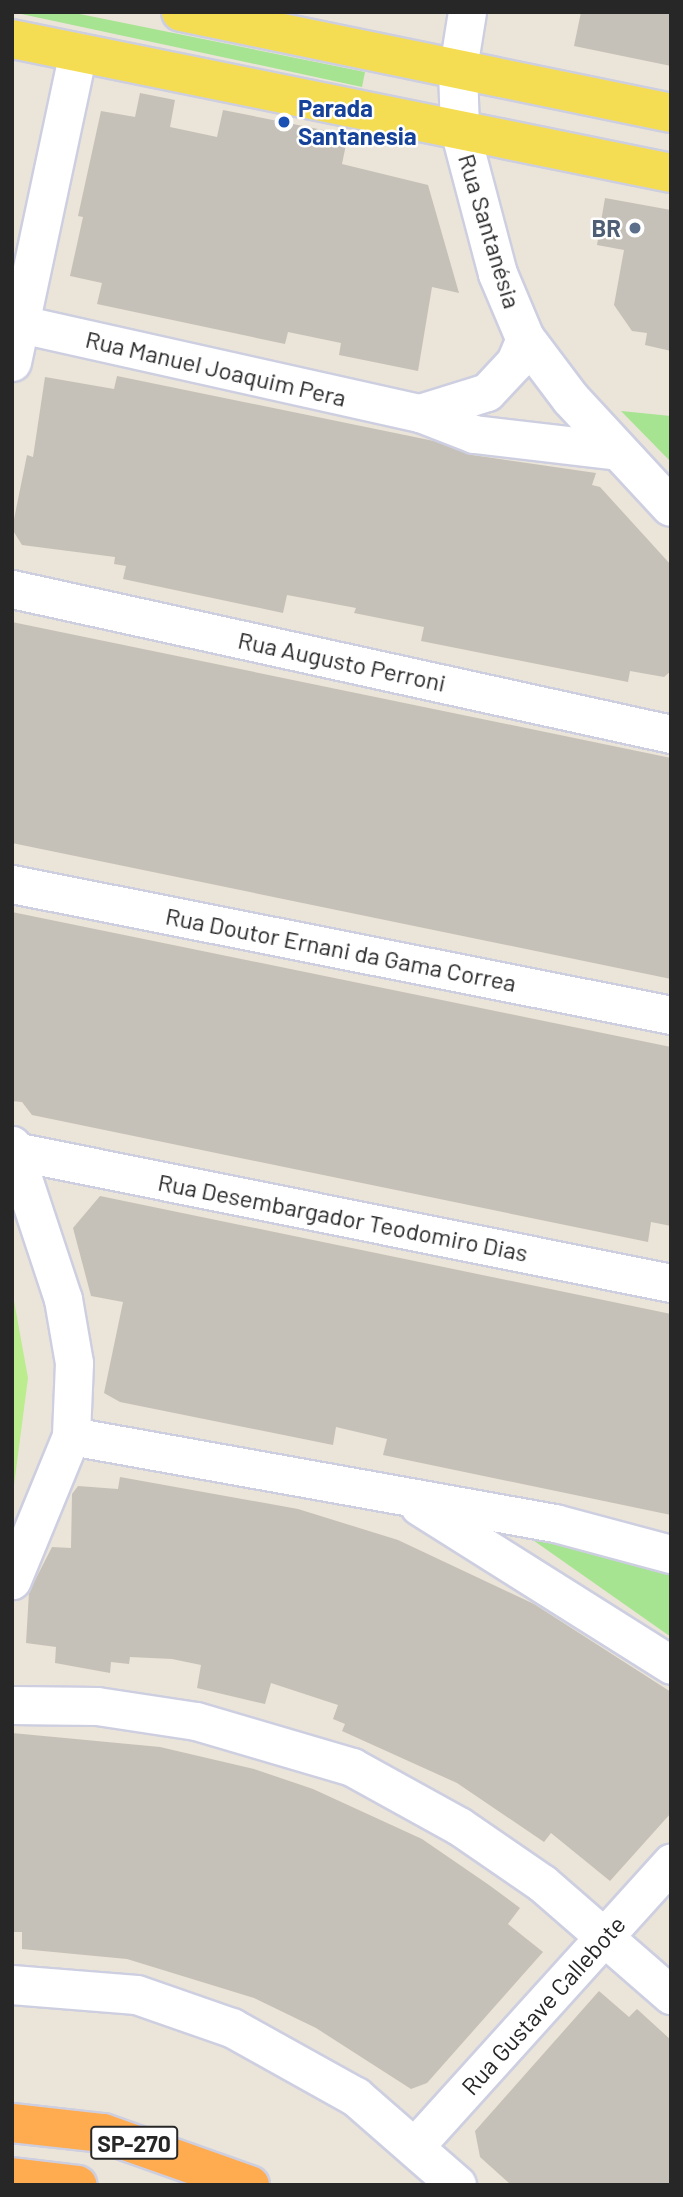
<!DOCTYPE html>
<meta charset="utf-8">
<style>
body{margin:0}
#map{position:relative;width:683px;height:2197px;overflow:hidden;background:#ebe4d8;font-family:Barlow,sans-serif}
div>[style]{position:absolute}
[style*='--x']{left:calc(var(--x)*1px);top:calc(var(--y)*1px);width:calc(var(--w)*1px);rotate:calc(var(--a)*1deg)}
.green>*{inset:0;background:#a6e492}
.pitch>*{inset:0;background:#bbec8d}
.building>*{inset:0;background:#c6c1b8}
.roads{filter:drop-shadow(2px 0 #cdcfe1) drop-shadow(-2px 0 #cdcfe1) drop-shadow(0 2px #cdcfe1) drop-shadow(0 -2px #cdcfe1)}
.minor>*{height:37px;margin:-18.5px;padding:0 18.5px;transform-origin:18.5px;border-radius:18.5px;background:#fff}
.tertiary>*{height:38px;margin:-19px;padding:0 19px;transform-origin:19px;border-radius:19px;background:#fff}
.primary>*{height:38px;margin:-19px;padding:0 19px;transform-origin:19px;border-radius:19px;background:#f5dd53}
.motorway>*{height:38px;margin:-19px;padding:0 19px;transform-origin:19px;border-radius:19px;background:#ffab4f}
.dots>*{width:19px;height:19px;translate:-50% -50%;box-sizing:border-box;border:4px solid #fff;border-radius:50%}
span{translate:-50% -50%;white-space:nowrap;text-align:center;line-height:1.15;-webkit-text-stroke:5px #fff;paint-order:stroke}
.shield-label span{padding:2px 5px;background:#fff;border:2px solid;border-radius:5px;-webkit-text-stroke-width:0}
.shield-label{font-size:23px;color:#272727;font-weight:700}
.transit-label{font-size:24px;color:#164399;font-weight:700}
.left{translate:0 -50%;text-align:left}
.service-label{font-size:24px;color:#4e5e75;font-weight:700}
.right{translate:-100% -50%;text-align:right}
.street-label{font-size:24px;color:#272727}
.frame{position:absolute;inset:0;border:14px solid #272727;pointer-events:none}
</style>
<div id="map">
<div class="green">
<i style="clip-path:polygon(12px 12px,70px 12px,365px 72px,362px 87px)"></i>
<i style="clip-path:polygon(621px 411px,671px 416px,671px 462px)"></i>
<i style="clip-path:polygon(530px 1538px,671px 1572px,671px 1637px)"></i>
</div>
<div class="pitch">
<i style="clip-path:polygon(12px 1290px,28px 1378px,12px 1500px)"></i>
</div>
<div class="building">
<i style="clip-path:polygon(581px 12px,671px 12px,671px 66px,574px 46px)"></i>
<i style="clip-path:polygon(140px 93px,175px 100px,170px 127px,217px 137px,223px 110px,348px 135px,342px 164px,428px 185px,459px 293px,432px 287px,418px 371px,339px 355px,341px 343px,288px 332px,285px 344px,97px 304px,102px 283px,70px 276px,83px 217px,78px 216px,101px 111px,135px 117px)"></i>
<i style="clip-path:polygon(605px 198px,671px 210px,671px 351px,645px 345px,647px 333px,632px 331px,614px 305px,624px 250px,597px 245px)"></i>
<i style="clip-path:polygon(117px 376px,434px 441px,472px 455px,596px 473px,592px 485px,600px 487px,671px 565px,671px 671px,664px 677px,630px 671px,628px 682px,421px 641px,424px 627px,354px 613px,356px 608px,287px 595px,283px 613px,123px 579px,126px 566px,114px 564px,115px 557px,22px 545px,12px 529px,27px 455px,33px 457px,45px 377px,114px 389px)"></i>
<i style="clip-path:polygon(12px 622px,671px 758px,671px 979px,12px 843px)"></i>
<i style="clip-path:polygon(12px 912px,671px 1047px,671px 1226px,651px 1222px,648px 1242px,32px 1115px,22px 1102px,12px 1101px)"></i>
<i style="clip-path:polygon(100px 1196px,671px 1314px,671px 1515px,383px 1455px,387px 1439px,336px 1427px,333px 1445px,120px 1402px,104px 1393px,123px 1302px,91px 1296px,73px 1228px)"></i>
<i style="clip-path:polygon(120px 1477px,298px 1509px,398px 1540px,534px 1604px,671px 1692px,671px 1813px,610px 1881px,551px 1833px,544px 1842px,457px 1783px,342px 1731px,345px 1724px,333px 1719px,338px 1705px,271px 1683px,265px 1704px,197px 1688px,201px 1665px,172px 1659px,130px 1657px,129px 1664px,111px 1662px,110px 1673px,55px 1663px,56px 1647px,26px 1643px,29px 1592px,52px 1547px,71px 1548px,72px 1494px,78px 1486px,118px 1489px)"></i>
<i style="clip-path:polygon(12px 1733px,160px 1747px,254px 1769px,313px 1789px,422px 1839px,489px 1885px,520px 1908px,508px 1924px,543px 1952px,427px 2083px,411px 2089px,316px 2028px,254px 1998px,127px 1959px,22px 1949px,22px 1932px,12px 1932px)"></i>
<i style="clip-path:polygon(599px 1991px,629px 2017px,637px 2009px,671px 2040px,671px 2185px,511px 2185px,480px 2157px,475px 2131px)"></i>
</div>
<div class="roads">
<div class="minor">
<i style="--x:458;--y:68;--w:57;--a:-80.9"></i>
<i style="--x:12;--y:322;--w:418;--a:12.6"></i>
<i style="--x:420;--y:413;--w:58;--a:21.3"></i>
<i style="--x:474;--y:434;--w:145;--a:6.7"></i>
<i style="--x:12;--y:362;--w:317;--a:-78"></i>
<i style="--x:420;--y:413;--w:70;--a:-17.4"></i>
<i style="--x:487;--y:392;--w:41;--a:-47"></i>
<i style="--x:515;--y:362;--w:26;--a:-67"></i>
<i style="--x:12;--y:589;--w:675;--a:12.41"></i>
<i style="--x:12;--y:884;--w:672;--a:11.24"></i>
<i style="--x:12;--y:1145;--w:162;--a:71.7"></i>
<i style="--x:63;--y:1299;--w:65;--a:80.2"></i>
<i style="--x:74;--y:1363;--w:73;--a:92.4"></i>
<i style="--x:71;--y:1436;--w:156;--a:112.3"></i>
<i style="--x:14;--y:1151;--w:670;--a:11.36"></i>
<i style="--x:71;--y:1436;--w:492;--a:10.2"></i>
<i style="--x:555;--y:1523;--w:120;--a:15"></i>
<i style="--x:419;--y:1506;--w:298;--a:32.2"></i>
<i style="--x:12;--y:1705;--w:85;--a:0.7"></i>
<i style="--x:97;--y:1706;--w:100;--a:8.6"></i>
<i style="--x:196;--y:1721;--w:163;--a:16.4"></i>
<i style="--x:352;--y:1767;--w:122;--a:28.9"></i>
<i style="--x:459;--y:1826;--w:101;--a:34.5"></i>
<i style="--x:542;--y:1883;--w:171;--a:41"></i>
<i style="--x:415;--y:2146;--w:382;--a:-47.9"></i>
</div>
<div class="tertiary">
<i style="--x:458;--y:68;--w:62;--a:88.2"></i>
<i style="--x:460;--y:130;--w:149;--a:75.2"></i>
<i style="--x:498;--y:274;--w:69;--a:67.1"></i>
<i style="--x:525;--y:338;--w:76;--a:53"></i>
<i style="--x:571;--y:399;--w:147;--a:47.2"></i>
<i style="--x:12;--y:1985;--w:125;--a:4.6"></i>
<i style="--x:137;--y:1995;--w:101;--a:19.2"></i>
<i style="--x:232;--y:2028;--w:142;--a:29.1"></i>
<i style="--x:356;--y:2097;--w:134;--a:41.1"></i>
</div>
<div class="primary">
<i style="--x:181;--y:12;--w:500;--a:11.65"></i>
<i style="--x:12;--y:39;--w:672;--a:11.49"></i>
</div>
<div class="motorway">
<i style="--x:12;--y:2123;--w:92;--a:6.3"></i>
<i style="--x:103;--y:2133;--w:156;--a:19.5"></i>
<i style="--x:12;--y:2177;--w:66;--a:6.9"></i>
</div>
</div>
<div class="dots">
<i style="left:284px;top:122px;background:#1a4fb4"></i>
<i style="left:635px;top:228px;background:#5c6f8a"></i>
</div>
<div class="shield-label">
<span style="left:134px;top:2143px">SP-270</span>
</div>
<div class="transit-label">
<span class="left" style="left:298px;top:122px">Parada<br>Santanesia</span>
</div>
<div class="service-label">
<span class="right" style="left:621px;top:228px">BR</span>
</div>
<div class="street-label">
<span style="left:490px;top:231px;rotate:73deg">Rua Santanésia</span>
<span style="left:216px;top:368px;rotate:13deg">Rua Manuel Joaquim Pera</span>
<span style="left:342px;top:661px;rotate:12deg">Rua Augusto Perroni</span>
<span style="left:341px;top:949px;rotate:11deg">Rua Doutor Ernani da Gama Correa</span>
<span style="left:343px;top:1217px;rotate:11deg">Rua Desembargador Teodomiro Dias</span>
<span style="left:543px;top:2005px;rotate:-48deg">Rua Gustave Callebote</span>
</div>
<div class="frame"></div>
</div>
